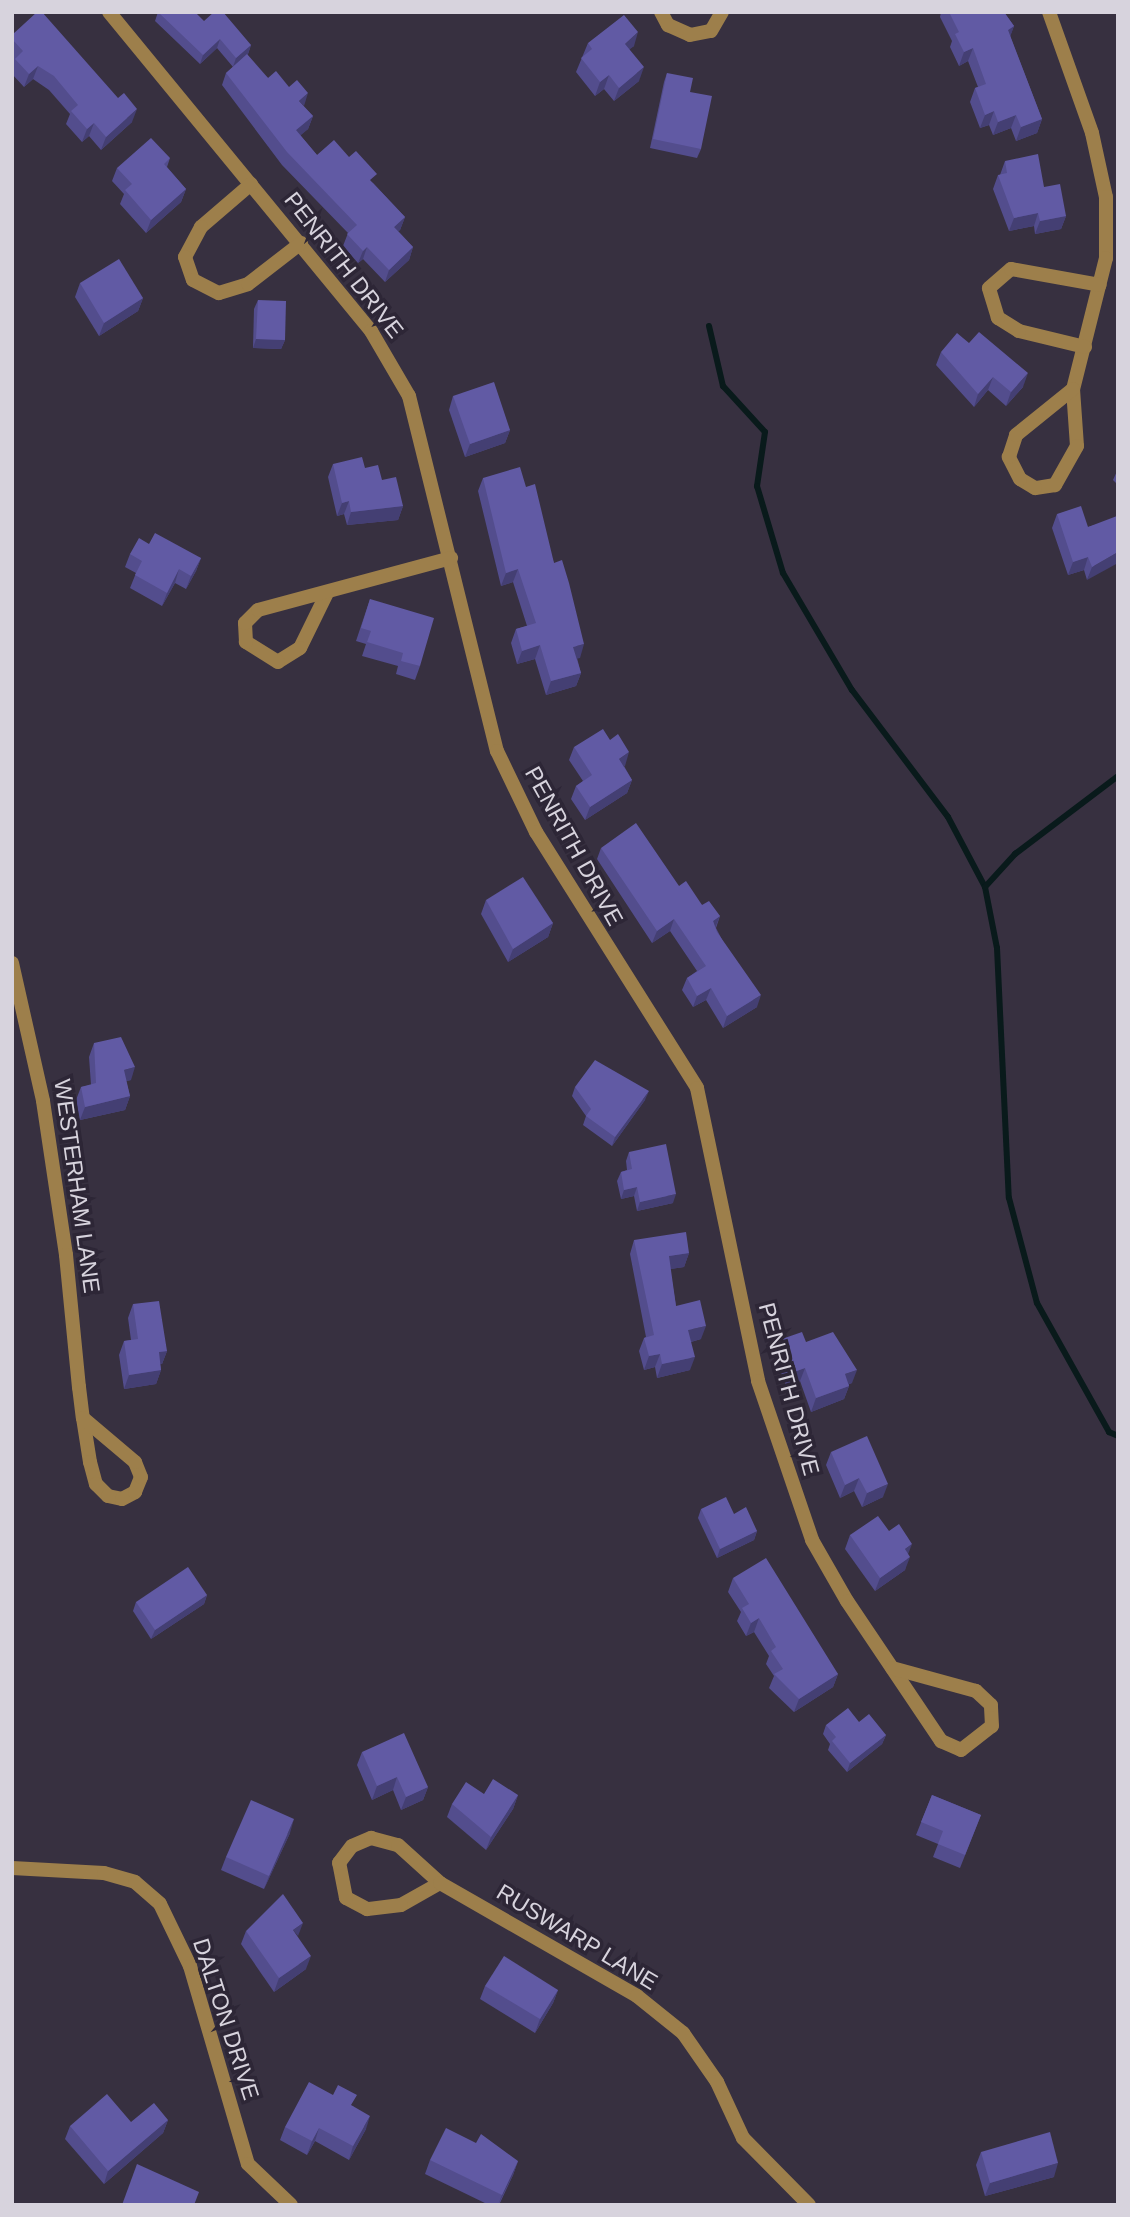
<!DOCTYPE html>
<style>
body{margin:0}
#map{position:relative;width:1130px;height:2217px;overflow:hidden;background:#373040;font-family:Arial,sans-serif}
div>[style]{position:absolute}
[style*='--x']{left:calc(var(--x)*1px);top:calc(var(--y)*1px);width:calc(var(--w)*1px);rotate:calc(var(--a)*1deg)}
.stream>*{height:6px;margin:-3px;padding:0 3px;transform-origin:3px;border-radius:3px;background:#091a1b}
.street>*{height:14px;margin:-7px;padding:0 7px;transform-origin:7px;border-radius:7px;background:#9d7f4b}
.wall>*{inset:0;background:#534d8d}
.shaded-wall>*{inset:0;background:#443f73}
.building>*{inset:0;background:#615aa4}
span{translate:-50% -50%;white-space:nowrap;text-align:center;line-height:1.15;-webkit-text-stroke:7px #2d2636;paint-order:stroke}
.street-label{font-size:23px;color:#d7d3dd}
.frame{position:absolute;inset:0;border:14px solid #d7d3dd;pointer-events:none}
</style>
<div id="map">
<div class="stream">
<i style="--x:709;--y:326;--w:62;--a:76.9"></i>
<i style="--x:723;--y:386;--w:62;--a:47.6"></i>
<i style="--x:765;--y:432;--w:55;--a:98.4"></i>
<i style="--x:757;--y:486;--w:91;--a:73.4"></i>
<i style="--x:783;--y:573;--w:136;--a:59.5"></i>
<i style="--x:852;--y:690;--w:159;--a:52.9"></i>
<i style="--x:948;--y:817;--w:79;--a:62.1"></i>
<i style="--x:985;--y:887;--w:62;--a:78.9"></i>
<i style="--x:997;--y:948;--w:250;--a:87.3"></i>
<i style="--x:1009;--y:1198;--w:109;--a:75.1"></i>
<i style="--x:1037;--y:1303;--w:148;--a:60.8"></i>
<i style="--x:1109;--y:1432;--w:10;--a:24"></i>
<i style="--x:985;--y:887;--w:45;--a:-47.7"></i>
<i style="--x:1015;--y:854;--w:129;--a:-37.1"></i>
</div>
<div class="street">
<i style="--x:109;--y:12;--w:413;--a:50.6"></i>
<i style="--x:371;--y:331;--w:75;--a:59.7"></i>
<i style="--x:409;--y:396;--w:366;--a:76.1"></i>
<i style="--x:497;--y:751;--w:90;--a:64.3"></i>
<i style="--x:536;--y:832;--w:302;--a:57.8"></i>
<i style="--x:697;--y:1088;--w:299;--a:78.2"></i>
<i style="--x:758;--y:1381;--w:168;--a:71.2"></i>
<i style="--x:812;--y:1540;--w:70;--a:60.2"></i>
<i style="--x:847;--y:1601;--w:169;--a:56.1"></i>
<i style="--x:941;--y:1741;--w:22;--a:24"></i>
<i style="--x:961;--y:1750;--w:39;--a:-38"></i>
<i style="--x:992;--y:1726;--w:21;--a:-93"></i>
<i style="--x:991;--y:1705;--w:21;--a:-137"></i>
<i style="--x:976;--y:1691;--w:87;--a:-164.7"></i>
<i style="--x:661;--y:12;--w:15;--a:62"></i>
<i style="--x:668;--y:25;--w:24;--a:24"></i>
<i style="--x:690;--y:35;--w:21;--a:-11"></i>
<i style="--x:711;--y:31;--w:22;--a:-60"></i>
<i style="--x:1049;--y:12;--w:128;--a:70.4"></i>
<i style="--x:1092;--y:133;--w:66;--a:77.7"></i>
<i style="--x:1106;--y:197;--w:61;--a:90"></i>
<i style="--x:1106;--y:258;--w:135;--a:104.1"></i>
<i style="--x:1073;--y:389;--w:57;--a:86"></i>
<i style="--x:1077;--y:446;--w:45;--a:119.4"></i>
<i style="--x:1055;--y:485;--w:20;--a:171"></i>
<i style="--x:1035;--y:488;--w:17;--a:-149"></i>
<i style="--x:1020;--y:479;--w:25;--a:-117"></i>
<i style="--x:1009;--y:457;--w:23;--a:-72"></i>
<i style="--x:1016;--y:435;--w:73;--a:-38.9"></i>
<i style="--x:251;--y:184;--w:66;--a:139.3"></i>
<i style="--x:201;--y:227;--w:34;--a:118"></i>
<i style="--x:185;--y:257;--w:24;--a:71"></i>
<i style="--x:193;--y:280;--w:29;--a:27"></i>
<i style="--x:219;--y:293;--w:30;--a:-17"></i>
<i style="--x:248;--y:284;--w:67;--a:-37.7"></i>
<i style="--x:1085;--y:347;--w:68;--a:-166.4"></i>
<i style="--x:1019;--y:331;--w:25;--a:-148"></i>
<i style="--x:998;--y:318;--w:31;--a:-107"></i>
<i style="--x:989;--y:288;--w:29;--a:-41"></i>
<i style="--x:1011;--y:269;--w:90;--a:10.2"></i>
<i style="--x:327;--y:593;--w:61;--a:116.1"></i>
<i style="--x:300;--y:648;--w:26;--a:148"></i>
<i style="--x:278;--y:662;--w:38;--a:-148"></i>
<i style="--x:246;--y:642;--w:19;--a:-93"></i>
<i style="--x:245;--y:623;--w:18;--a:-45"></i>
<i style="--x:258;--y:610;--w:200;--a:-15.1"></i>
<i style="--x:12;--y:963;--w:141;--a:77.3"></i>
<i style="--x:43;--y:1101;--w:156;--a:81.5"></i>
<i style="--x:66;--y:1255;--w:133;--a:84.4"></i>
<i style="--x:79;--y:1387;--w:31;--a:83"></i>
<i style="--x:83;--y:1418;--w:45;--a:81"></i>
<i style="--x:90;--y:1462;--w:23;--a:75"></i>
<i style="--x:96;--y:1484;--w:17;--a:45"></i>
<i style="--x:108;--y:1496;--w:14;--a:12"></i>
<i style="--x:122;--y:1499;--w:15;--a:-28"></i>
<i style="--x:135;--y:1492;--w:16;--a:-68"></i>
<i style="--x:141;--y:1477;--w:16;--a:-112"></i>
<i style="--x:135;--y:1462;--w:68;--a:-139.8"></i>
<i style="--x:12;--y:1868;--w:92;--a:3.1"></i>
<i style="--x:104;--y:1873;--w:32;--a:16"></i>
<i style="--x:135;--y:1882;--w:33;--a:41"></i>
<i style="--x:160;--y:1904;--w:69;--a:64.2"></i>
<i style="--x:190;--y:1966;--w:206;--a:73.7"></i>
<i style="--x:248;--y:2164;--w:59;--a:43.6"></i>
<i style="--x:440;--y:1883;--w:45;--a:150.6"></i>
<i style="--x:401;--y:1905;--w:34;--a:173"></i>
<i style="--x:367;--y:1909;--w:24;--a:-152"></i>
<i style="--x:346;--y:1898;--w:36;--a:-101"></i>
<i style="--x:339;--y:1863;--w:21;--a:-53"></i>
<i style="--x:352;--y:1846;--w:21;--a:-23"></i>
<i style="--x:371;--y:1838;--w:28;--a:15"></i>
<i style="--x:398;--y:1845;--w:57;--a:42.1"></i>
<i style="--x:440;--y:1883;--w:227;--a:29.8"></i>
<i style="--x:637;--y:1996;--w:59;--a:38.8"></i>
<i style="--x:683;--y:2033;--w:60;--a:55.2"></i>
<i style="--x:717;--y:2082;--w:62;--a:65.1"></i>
<i style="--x:743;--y:2138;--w:94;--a:45.4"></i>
</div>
<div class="wall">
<i style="clip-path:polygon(158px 12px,204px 21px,251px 45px,248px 54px,244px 57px,268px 78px,303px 106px,313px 116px,308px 129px,300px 135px,317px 155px,373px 183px,405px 217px,400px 230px,398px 231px,413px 247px,409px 260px,385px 282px,363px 259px,358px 263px,343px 246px,348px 233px,282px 165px,222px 85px,226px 73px,233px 67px,217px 48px,200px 64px,155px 21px)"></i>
<i style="clip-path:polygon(941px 12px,1004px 12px,1014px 26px,1010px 36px,1042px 119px,1037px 133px,1016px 141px,1011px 128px,993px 135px,989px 125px,980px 128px,970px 102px,975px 88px,978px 87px,968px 61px,959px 66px,950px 47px,952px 41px,940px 17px)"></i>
<i style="clip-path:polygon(12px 35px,132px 122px,101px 150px,89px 136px,82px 142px,66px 124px,70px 114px,49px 90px,33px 79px,24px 87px,12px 74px,12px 65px,14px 60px,12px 58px)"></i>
<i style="clip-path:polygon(588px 43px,634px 46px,629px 49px,639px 81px,614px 101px,604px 89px,595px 96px,576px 72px)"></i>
<i style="clip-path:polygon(667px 73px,690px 92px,701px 149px,697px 158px,650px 148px,664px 82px)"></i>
<i style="clip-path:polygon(170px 158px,167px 167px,186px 189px,181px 202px,146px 233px,120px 204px,124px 194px,112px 181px,117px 168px)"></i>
<i style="clip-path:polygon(1005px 161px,1044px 187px,1066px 216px,1061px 229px,1035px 234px,1034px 226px,1009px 231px,993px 189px,998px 175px,1000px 175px)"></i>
<i style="clip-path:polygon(80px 283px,143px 298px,138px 311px,99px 336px,75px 297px)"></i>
<i style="clip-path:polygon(258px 300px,285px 340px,281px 349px,253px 348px,254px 309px)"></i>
<i style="clip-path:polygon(941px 352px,1023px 387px,1006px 406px,988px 390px,974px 407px,936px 365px)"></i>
<i style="clip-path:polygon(453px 396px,510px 430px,505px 443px,465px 457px,449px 410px)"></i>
<i style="clip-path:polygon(333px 464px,365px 468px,382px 480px,403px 506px,398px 520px,347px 525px,344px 514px,337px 516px,328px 477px)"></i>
<i style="clip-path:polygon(1118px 469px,1118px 485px,1113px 480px)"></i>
<i style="clip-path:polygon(483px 478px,526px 487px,554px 563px,580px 658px,577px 658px,581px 673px,576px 686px,546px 695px,535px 659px,517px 664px,511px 643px,516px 629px,527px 626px,513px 582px,501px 586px,478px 491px)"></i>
<i style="clip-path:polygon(1057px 514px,1088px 527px,1118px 518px,1087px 580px,1084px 570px,1068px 575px,1052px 528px)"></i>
<i style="clip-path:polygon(149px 544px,201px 558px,196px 571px,186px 589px,175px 583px,162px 606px,130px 588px,136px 573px,125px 567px,130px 554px)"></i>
<i style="clip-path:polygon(370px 599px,420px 666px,415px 680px,396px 674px,398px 666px,362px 656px,366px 644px,356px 641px)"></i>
<i style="clip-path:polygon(574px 747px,625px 766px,624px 766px,632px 780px,627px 793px,585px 820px,571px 799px,576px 786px,583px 781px,569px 760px)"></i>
<i style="clip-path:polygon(601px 848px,679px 886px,702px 905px,720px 916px,716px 928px,757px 1007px,723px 1028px,706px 1000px,693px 1007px,682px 990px,687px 978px,697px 971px,670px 931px,652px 943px,597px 859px)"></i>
<i style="clip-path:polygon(486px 900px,553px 923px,548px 937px,508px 962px,481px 914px)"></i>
<i style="clip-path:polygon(94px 1043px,131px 1080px,126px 1081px,130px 1096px,125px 1110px,80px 1120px,76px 1100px,81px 1087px,91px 1085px,89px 1057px)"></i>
<i style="clip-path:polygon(575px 1087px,645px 1100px,612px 1146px,583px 1125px,586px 1116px,572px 1096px)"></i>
<i style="clip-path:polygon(629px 1152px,673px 1203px,637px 1211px,634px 1196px,621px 1199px,617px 1181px,621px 1172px,627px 1170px,626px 1161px)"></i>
<i style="clip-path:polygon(634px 1240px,689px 1253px,684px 1267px,670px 1269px,676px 1306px,701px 1339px,691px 1342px,690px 1370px,657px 1378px,655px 1367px,644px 1370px,639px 1351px,644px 1338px,646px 1337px,630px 1254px)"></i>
<i style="clip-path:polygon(133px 1304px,167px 1351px,162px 1364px,160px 1364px,161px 1370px,156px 1384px,124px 1389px,119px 1355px,124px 1341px,131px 1340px,128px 1318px)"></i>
<i style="clip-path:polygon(779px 1340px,806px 1342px,852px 1383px,849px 1384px,849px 1386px,844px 1399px,811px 1412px,800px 1381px,786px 1386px,774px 1354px)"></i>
<i style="clip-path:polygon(831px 1452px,883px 1497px,862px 1507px,854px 1491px,840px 1498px,826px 1465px)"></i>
<i style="clip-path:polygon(701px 1509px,734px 1514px,757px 1531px,754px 1540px,717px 1558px,698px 1518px)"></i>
<i style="clip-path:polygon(889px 1531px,908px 1554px,905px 1570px,875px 1591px,845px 1549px,850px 1535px)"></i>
<i style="clip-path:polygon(733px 1578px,838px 1674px,833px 1687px,794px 1712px,769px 1688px,774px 1676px,766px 1664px,769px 1656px,754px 1632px,746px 1636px,737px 1621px,741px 1612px,728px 1592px)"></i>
<i style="clip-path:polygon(207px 1595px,204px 1604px,151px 1639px,133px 1611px,136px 1602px)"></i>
<i style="clip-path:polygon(859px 1722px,886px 1735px,882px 1744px,847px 1772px,828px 1750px,830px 1744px,823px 1734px,826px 1725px)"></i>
<i style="clip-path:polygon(362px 1752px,428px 1787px,423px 1800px,401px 1810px,393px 1790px,372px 1800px,357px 1765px)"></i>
<i style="clip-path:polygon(484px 1794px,518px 1795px,513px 1809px,486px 1850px,447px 1817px,452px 1804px)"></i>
<i style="clip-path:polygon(932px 1795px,981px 1815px,960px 1868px,933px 1857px,938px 1844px,916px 1835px)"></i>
<i style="clip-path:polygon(290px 1833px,264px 1889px,221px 1870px,226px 1857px)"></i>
<i style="clip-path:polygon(246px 1931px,306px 1969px,274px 1992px,241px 1944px)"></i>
<i style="clip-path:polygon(485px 1986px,558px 1990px,553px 2003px,535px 2033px,480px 1999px)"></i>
<i style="clip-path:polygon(353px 2106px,366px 2129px,349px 2160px,315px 2141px,307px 2155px,280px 2140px,285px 2127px)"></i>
<i style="clip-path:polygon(168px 2120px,163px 2133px,104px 2184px,65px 2139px,70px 2126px)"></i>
<i style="clip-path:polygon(981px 2152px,1054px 2177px,985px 2196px,976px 2165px)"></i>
<i style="clip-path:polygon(430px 2160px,518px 2161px,513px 2175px,499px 2205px,489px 2205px,425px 2174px)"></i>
</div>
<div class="shaded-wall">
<i style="clip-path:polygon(1014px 26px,1009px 40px,1008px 30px)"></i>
<i style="clip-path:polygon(638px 32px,634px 46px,620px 57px,625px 44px)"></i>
<i style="clip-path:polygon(220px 39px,217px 48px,200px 64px,203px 55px)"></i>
<i style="clip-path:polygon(251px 45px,248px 54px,233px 67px,236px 58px)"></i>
<i style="clip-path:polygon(973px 48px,968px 61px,959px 66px,964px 52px)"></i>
<i style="clip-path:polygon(38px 66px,33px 79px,24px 87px,29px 74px)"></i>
<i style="clip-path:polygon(644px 67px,639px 81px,614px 101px,619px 88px)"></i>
<i style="clip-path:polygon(609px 75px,604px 89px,595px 96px,600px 82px)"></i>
<i style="clip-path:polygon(308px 93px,304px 106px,299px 101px)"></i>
<i style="clip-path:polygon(137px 109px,132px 122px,101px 150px,106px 137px)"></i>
<i style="clip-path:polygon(994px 111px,989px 125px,980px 128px,985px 115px)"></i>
<i style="clip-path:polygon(1016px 115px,1011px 128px,993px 135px,998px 122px)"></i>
<i style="clip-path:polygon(313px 116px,308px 129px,292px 143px,296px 130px)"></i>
<i style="clip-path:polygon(1042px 119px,1037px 133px,1016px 141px,1021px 127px)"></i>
<i style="clip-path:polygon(94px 123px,89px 136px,82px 142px,87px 129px)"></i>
<i style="clip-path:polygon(186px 189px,181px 202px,146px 233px,151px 220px)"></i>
<i style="clip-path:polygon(1038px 213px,1034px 226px,1009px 231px,1014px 218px)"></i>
<i style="clip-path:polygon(1066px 216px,1061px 229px,1035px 234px,1040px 221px)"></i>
<i style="clip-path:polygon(405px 217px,400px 230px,390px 239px,394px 227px)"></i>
<i style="clip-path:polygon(367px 247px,363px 259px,358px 263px,363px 251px)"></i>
<i style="clip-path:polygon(413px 247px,409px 260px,385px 282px,389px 270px)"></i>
<i style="clip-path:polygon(143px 298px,138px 311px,99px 336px,104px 323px)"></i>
<i style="clip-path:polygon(256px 339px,285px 340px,281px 349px,253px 348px)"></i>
<i style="clip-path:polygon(1028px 373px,1023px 387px,1006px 406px,1011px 392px)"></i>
<i style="clip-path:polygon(993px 377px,988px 390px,974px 407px,978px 394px)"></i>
<i style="clip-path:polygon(510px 430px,505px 443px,465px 457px,470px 444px)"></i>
<i style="clip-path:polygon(349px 501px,344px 514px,337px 516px,342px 503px)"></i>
<i style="clip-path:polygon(403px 506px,398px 520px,347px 525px,351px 512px)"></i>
<i style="clip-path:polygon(1118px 552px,1118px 563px,1087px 580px,1092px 567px)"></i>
<i style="clip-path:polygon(1088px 557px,1084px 570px,1068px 575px,1073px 562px)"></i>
<i style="clip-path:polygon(201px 558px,196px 571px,186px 589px,191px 576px)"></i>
<i style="clip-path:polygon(179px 569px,175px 583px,162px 606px,167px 593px)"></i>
<i style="clip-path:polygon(518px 569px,513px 582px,501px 586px,506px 573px)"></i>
<i style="clip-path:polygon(584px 644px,580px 658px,568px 661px,573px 647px)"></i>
<i style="clip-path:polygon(540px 645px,535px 659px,517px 664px,522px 651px)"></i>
<i style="clip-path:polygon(581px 673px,576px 686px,546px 695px,551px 681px)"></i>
<i style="clip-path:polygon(629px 752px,625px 766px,614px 772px,619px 759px)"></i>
<i style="clip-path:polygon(632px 780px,627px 793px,585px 820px,590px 807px)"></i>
<i style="clip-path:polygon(720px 916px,715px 928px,713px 921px)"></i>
<i style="clip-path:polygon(674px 919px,670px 931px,652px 943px,657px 931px)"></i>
<i style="clip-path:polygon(553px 923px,548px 937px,508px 962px,513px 949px)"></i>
<i style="clip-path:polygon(711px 988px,706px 1000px,693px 1007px,697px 996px)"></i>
<i style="clip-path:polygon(761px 995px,757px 1007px,723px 1028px,727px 1016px)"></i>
<i style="clip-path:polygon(135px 1067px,131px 1080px,119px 1083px,124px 1070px)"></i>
<i style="clip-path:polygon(649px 1091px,645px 1100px,612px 1146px,615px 1137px)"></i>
<i style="clip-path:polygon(130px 1096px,125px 1110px,80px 1120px,85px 1107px)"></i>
<i style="clip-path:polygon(637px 1187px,634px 1196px,621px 1199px,624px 1190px)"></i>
<i style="clip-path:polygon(676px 1194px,673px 1203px,637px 1211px,640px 1202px)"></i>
<i style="clip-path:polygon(689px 1253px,684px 1267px,664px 1270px,669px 1256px)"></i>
<i style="clip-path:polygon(706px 1326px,701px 1339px,683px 1344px,688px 1330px)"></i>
<i style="clip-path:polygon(167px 1351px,162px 1364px,154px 1365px,159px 1352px)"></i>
<i style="clip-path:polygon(660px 1354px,655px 1367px,644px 1370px,649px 1356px)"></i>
<i style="clip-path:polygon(695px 1357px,690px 1370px,657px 1378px,662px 1364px)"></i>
<i style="clip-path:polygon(805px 1368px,800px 1381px,786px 1386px,791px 1373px)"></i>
<i style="clip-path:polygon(161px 1370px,156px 1384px,124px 1389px,129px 1375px)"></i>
<i style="clip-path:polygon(857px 1370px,852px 1383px,840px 1387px,845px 1374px)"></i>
<i style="clip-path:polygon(849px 1386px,844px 1399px,811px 1412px,816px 1398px)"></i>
<i style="clip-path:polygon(859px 1478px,854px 1491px,840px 1498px,845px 1485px)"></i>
<i style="clip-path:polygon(888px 1484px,883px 1497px,862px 1507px,867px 1493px)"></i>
<i style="clip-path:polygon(757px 1531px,754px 1540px,717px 1558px,720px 1549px)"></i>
<i style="clip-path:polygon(912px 1544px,907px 1557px,905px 1549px)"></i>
<i style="clip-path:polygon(910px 1557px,905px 1570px,875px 1591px,880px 1578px)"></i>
<i style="clip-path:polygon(207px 1595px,204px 1604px,151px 1639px,155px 1630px)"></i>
<i style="clip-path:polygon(759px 1618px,754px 1632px,746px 1636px,751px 1623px)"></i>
<i style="clip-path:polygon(838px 1674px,833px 1687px,794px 1712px,799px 1699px)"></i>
<i style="clip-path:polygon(886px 1735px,882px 1744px,847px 1772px,850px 1763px)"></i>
<i style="clip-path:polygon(397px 1777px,393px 1790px,372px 1800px,377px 1786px)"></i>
<i style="clip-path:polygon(428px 1787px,423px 1800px,401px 1810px,406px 1797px)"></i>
<i style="clip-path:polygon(518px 1795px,513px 1809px,486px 1850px,491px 1837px)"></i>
<i style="clip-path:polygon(294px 1819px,290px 1833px,264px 1889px,269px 1876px)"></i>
<i style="clip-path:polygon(303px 1923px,298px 1936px,293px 1930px)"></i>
<i style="clip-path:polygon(311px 1956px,306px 1969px,274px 1992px,279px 1978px)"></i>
<i style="clip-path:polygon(558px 1990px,553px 2003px,535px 2033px,540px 2019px)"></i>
<i style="clip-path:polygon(370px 2116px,366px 2129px,349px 2160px,353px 2146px)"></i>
<i style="clip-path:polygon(168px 2120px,163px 2133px,104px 2184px,108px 2171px)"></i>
<i style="clip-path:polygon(319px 2128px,315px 2141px,307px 2155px,312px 2141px)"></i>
<i style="clip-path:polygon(518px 2161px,513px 2175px,498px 2205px,502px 2195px)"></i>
<i style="clip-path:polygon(1058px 2163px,1054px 2177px,985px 2196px,990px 2183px)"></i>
</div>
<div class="building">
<i style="clip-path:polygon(37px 12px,42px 12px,118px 98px,124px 93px,137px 109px,106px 137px,94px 123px,87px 129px,71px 111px,78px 105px,54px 76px,38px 66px,29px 74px,15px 59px,23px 51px,12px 39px,12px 35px)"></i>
<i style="clip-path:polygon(158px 12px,195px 12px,204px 21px,214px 12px,223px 12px,251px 45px,236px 58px,220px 39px,203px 55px)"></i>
<i style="clip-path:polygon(949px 12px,1004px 12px,1014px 26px,1008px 30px,1042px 119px,1021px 127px,1016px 115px,998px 122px,994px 111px,985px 115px,975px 88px,986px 84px,973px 48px,964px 52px,955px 34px,959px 32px)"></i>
<i style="clip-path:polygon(624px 15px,638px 32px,625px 44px,644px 67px,619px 88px,609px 75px,600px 82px,581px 58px,592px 49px,588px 43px)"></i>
<i style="clip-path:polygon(247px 54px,268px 78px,276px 71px,289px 87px,297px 80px,308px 93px,299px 101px,313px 116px,296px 130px,317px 155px,334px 140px,349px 157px,356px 151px,377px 174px,370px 180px,405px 217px,394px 227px,413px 247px,389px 270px,367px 247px,363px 251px,347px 234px,357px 225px,287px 152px,226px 73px)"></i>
<i style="clip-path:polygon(667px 73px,693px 78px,690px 92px,712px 96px,701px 149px,653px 139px)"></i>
<i style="clip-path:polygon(151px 138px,170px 158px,164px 164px,186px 189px,151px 220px,125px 190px,132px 184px,117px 168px)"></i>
<i style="clip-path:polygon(1038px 154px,1044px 187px,1060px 184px,1066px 216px,1040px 221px,1038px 213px,1014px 218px,998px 175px,1007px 173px,1005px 161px)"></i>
<i style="clip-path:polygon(119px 259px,143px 298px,104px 323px,80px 283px)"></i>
<i style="clip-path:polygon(258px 300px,286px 301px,285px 340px,256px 339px)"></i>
<i style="clip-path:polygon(979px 332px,1028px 373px,1011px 392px,993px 377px,978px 394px,941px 352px,957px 333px,969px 343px)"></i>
<i style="clip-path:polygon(494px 382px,510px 430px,470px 444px,453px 396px)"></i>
<i style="clip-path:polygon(362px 457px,365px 468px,378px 465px,382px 480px,396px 477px,403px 506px,351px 512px,349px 501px,342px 503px,333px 464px)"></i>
<i style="clip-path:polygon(520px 467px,526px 487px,535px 484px,554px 563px,562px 560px,569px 583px,584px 644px,573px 647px,581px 673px,551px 681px,540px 645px,522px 651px,516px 629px,536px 623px,518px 569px,506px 573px,483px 478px)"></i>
<i style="clip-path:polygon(1081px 506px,1088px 527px,1117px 516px,1118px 518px,1118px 552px,1092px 567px,1088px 557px,1073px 562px,1057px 514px)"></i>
<i style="clip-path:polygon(155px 533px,201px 558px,191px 576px,179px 569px,167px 593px,135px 575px,142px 561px,130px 554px,139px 538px,149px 544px)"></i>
<i style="clip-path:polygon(370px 599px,434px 618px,420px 666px,401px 661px,403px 653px,367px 642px,371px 631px,361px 628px)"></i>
<i style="clip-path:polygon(603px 729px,610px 740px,618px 734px,629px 752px,619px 759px,632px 780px,590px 807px,576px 786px,592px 775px,574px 747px)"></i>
<i style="clip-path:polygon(636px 823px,679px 886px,686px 881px,702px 905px,709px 901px,720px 916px,713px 921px,717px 932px,761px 995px,727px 1016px,711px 988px,697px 996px,687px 978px,706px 966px,674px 919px,657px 931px,601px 848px)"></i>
<i style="clip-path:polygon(523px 877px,553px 923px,513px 949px,486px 900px)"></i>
<i style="clip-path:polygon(121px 1037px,135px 1067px,124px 1070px,130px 1096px,85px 1107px,81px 1087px,96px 1083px,94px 1043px)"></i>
<i style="clip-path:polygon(595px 1060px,649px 1091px,615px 1137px,586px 1116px,591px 1109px,575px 1087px)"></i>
<i style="clip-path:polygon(666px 1144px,676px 1194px,640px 1202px,637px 1187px,624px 1190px,621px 1172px,632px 1169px,629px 1152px)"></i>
<i style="clip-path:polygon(686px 1232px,689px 1253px,669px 1256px,676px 1306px,700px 1300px,706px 1326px,688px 1330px,695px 1357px,662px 1364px,660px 1354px,649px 1356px,644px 1338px,654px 1335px,634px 1240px)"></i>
<i style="clip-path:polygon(159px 1301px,167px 1351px,159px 1352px,161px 1370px,129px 1375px,124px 1341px,138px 1339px,133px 1304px)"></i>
<i style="clip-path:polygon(802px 1332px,806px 1342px,833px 1332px,857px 1370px,845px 1374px,849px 1386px,816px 1398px,805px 1368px,791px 1373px,779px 1340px)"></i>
<i style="clip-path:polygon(867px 1436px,888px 1484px,867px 1493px,859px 1478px,845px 1485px,831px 1452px)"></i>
<i style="clip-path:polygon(726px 1497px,734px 1514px,746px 1507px,757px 1531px,720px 1549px,701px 1509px)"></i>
<i style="clip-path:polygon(878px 1516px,889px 1531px,899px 1524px,912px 1544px,905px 1549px,910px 1557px,880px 1578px,850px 1535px)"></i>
<i style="clip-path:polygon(766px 1558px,838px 1674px,799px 1699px,774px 1674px,783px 1669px,771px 1651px,776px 1647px,759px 1618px,751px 1623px,742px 1608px,749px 1604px,733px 1578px)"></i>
<i style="clip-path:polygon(188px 1567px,207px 1595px,155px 1630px,136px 1602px)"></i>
<i style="clip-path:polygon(848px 1708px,859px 1722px,869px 1714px,886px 1735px,850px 1763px,832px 1741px,836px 1737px,826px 1725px)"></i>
<i style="clip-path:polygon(404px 1733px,428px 1787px,406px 1797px,397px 1777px,377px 1786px,362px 1752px)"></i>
<i style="clip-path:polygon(493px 1779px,518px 1795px,491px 1837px,452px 1804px,466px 1782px,484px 1794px)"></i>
<i style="clip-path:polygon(932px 1795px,981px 1815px,965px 1855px,938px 1844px,943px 1831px,921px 1822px)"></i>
<i style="clip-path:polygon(251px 1800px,294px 1819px,269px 1876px,226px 1857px)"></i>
<i style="clip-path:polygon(283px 1894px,303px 1923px,293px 1930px,311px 1956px,279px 1978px,246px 1931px)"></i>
<i style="clip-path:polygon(504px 1956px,558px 1990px,540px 2019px,485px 1986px)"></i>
<i style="clip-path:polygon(309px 2082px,333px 2095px,338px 2085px,357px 2095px,351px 2105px,370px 2116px,353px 2146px,319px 2128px,312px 2141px,285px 2127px)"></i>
<i style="clip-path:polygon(107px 2094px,131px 2122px,154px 2103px,168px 2120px,108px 2171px,70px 2126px)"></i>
<i style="clip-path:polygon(446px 2128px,476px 2143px,481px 2134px,518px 2161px,502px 2195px,430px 2160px)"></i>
<i style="clip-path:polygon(1050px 2132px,1058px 2163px,990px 2183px,981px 2152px)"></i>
<i style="clip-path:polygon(137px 2164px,199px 2192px,194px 2205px,122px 2205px)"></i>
</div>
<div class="street-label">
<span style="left:344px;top:265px;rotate:52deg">PENRITH DRIVE</span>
<span style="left:574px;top:846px;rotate:61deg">PENRITH DRIVE</span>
<span style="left:77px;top:1186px;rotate:82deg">WESTERHAM LANE</span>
<span style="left:789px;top:1389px;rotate:75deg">PENRITH DRIVE</span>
<span style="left:577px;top:1937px;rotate:31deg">RUSWARP LANE</span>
<span style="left:226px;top:2019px;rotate:72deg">DALTON DRIVE</span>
</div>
<div class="frame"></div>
</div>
